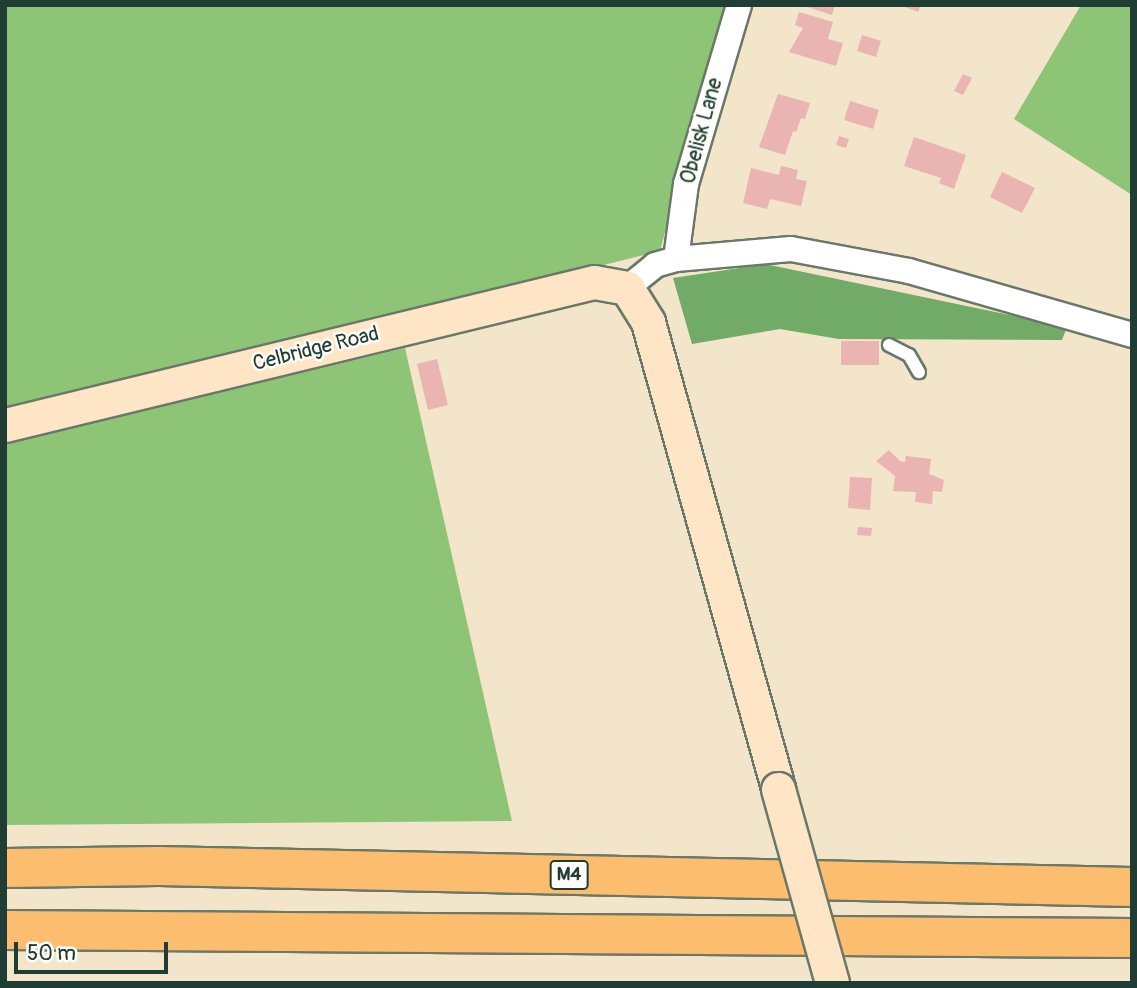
<!DOCTYPE html>
<style>
body{margin:0}
#map{position:relative;width:1137px;height:988px;overflow:hidden;background:#f2e5ca;font-family:Pangolin,sans-serif}
div>[style]{position:absolute}
[style*='--x']{left:calc(var(--x)*1px);top:calc(var(--y)*1px);width:calc(var(--w)*1px);rotate:calc(var(--a)*1deg)}
.green>*{inset:0;background:#8ec476}
.forest>*{inset:0;background:#72aa67}
.building>*{inset:0;background:#e9b4b1}
.roads{filter:drop-shadow(2px 0 #697868) drop-shadow(-2px 0 #697868) drop-shadow(0 2px #697868) drop-shadow(0 -2px #697868)}
.lane>*{height:12px;margin:-6px;padding:0 6px;transform-origin:6px;border-radius:6px;background:#fff}
.street>*{height:24px;margin:-12px;padding:0 12px;transform-origin:12px;border-radius:12px;background:#fff}
.secondary>*{height:33px;margin:-16.5px;padding:0 16.5px;transform-origin:16.5px;border-radius:16.5px;background:#fee5c5}
.highway>*{height:38px;margin:-19px;padding:0 19px;transform-origin:19px;border-radius:19px;background:#fcbd6f}
.bridges{filter:drop-shadow(2px 0 #697868) drop-shadow(-2px 0 #697868) drop-shadow(0 2px #697868) drop-shadow(0 -2px #697868)}
.secondary-bridge>*{height:33px;margin:-16.5px;padding:0 16.5px;transform-origin:16.5px;border-radius:16.5px;background:#fee5c5}
span{translate:-50% -50%;white-space:nowrap;text-align:center;line-height:1.15;-webkit-text-stroke:5px #fdfcf7;paint-order:stroke}
.shield-label span{padding:2px 5px;background:#fdfcf7;border:2px solid;border-radius:5px;-webkit-text-stroke-width:0}
.shield-label{font-size:19px;color:#1f3d34;font-weight:700}
.street-label{font-size:21px;color:#1f3d34}
.frame{position:absolute;inset:0;border:7px solid #1f3d34;pointer-events:none}
.scale{position:absolute;left:14px;top:942px;width:154px;height:32px;box-sizing:border-box;border:4px solid #1f3d34;border-top:0;padding-left:9px;font-size:21px;line-height:24px;white-space:nowrap;color:#1f3d34;-webkit-text-stroke:5px #fdfcf7;paint-order:stroke}
</style>
<div id="map">
<div class="green">
<i style="clip-path:polygon(5px 5px,725px 5px,660px 251px,5px 414px)"></i>
<i style="clip-path:polygon(1081px 5px,1132px 5px,1132px 195px,1014px 119px)"></i>
<i style="clip-path:polygon(405px 348px,512px 821px,5px 825px,5px 444px)"></i>
</div>
<div class="forest">
<i style="clip-path:polygon(765px 264px,1067px 327px,1062px 340px,839px 339px,780px 329px,692px 344px,673px 278px)"></i>
</div>
<div class="building">
<i style="clip-path:polygon(801px 5px,835px 5px,832px 15px)"></i>
<i style="clip-path:polygon(900px 5px,921px 5px,918px 12px)"></i>
<i style="clip-path:polygon(799px 12px,833px 22px,828px 39px,843px 43px,836px 66px,789px 52px,803px 28px,795px 25px)"></i>
<i style="clip-path:polygon(862px 35px,881px 41px,876px 57px,857px 51px)"></i>
<i style="clip-path:polygon(963px 74px,972px 78px,963px 95px,954px 91px)"></i>
<i style="clip-path:polygon(778px 94px,810px 103px,805px 119px,801px 118px,796px 132px,793px 131px,785px 155px,759px 147px)"></i>
<i style="clip-path:polygon(850px 101px,879px 110px,873px 129px,844px 120px)"></i>
<i style="clip-path:polygon(839px 136px,849px 139px,846px 148px,836px 145px)"></i>
<i style="clip-path:polygon(914px 137px,966px 155px,954px 189px,939px 183px,941px 178px,904px 166px)"></i>
<i style="clip-path:polygon(781px 166px,798px 170px,796px 179px,807px 181px,801px 206px,770px 199px,767px 209px,743px 203px,751px 168px,779px 175px)"></i>
<i style="clip-path:polygon(1002px 172px,1035px 188px,1022px 213px,990px 197px)"></i>
<i style="clip-path:polygon(841px 341px,879px 341px,879px 365px,841px 365px)"></i>
<i style="clip-path:polygon(437px 359px,448px 405px,428px 410px,417px 364px)"></i>
<i style="clip-path:polygon(889px 450px,900px 461px,905px 462px,906px 456px,931px 459px,929px 474px,944px 480px,942px 492px,933px 491px,932px 504px,915px 502px,916px 492px,893px 491px,895px 476px,876px 461px)"></i>
<i style="clip-path:polygon(850px 477px,872px 478px,870px 510px,848px 508px)"></i>
<i style="clip-path:polygon(858px 527px,872px 528px,871px 536px,857px 535px)"></i>
</div>
<div class="roads">
<div class="lane">
<i style="--x:889;--y:345;--w:22;--a:27"></i>
<i style="--x:909;--y:355;--w:20;--a:60"></i>
</div>
<div class="street">
<i style="--x:676;--y:259;--w:76;--a:-82.4"></i>
<i style="--x:686;--y:184;--w:187;--a:-73.5"></i>
<i style="--x:627;--y:288;--w:36;--a:-39"></i>
<i style="--x:655;--y:265;--w:22;--a:-16"></i>
<i style="--x:676;--y:259;--w:115;--a:-5"></i>
<i style="--x:791;--y:249;--w:120;--a:10.6"></i>
<i style="--x:909;--y:271;--w:232;--a:16"></i>
</div>
<div class="secondary">
<i style="--x:5;--y:425;--w:606;--a:-13.65"></i>
<i style="--x:594;--y:282;--w:34;--a:10"></i>
<i style="--x:627;--y:288;--w:40;--a:58"></i>
<i style="--x:648;--y:322;--w:485;--a:74.4"></i>
</div>
<div class="highway">
<i style="--x:5;--y:868;--w:154;--a:-0.7"></i>
<i style="--x:159;--y:866;--w:973;--a:1.24"></i>
<i style="--x:5;--y:930;--w:1127;--a:0.41"></i>
</div>
</div>
<div class="bridges">
<div class="secondary-bridge">
<i style="--x:778;--y:789;--w:201;--a:74.4"></i>
</div>
</div>
<div class="shield-label">
<span style="left:569px;top:875px">M4</span>
</div>
<div class="street-label">
<span style="left:702px;top:131px;rotate:-75deg">Obelisk Lane</span>
<span style="left:316px;top:349px;rotate:-14deg">Celbridge Road</span>
</div>
<div class="frame"></div>
<div class="scale">50 m</div>
</div>
